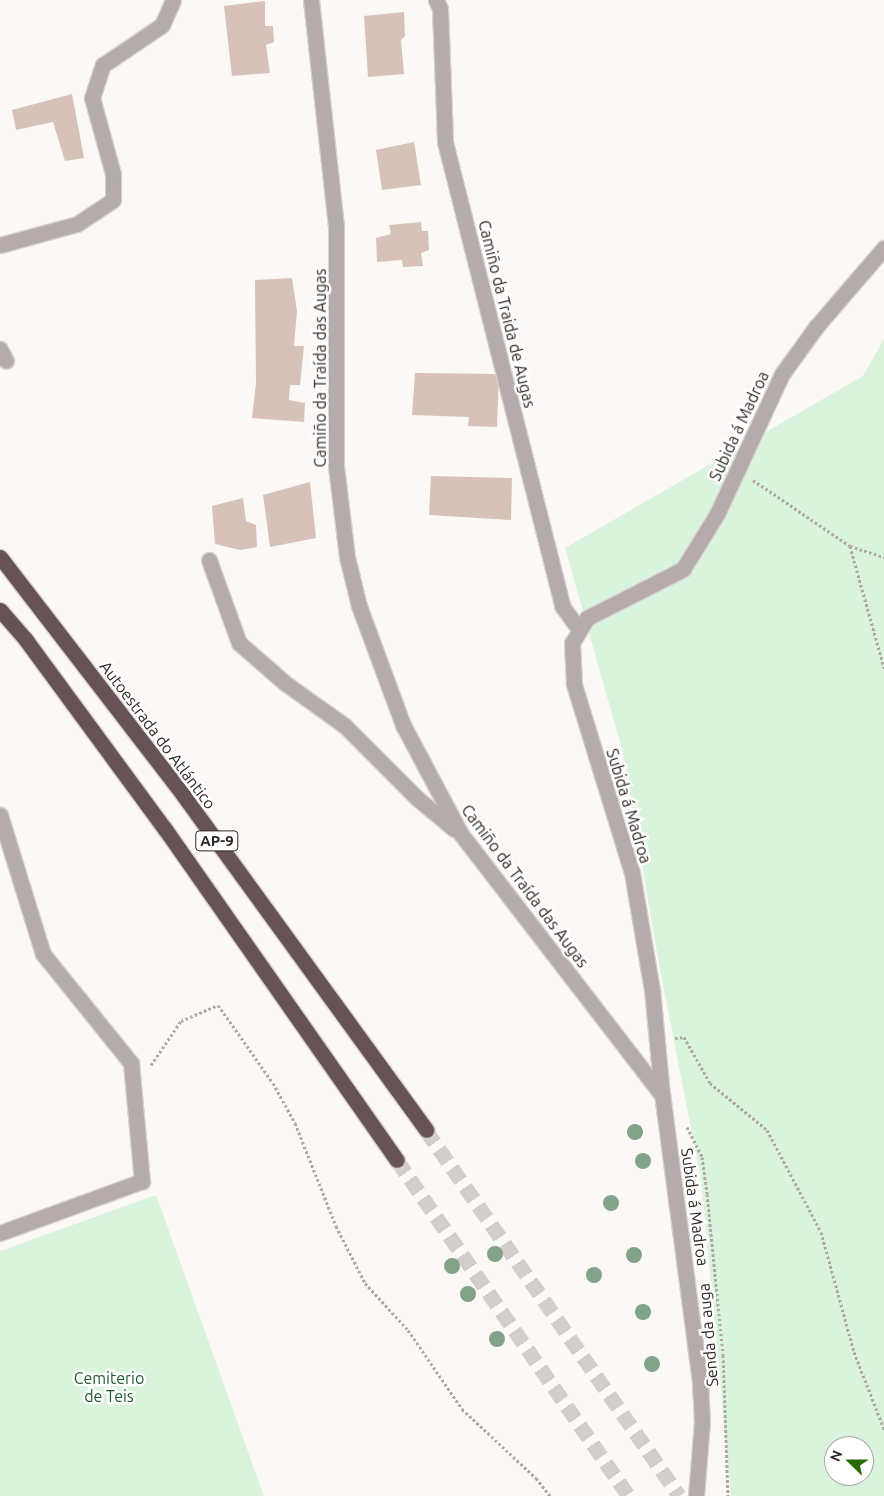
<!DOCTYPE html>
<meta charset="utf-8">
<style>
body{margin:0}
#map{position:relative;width:884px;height:1496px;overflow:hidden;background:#fcf8f6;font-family:Ubuntu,sans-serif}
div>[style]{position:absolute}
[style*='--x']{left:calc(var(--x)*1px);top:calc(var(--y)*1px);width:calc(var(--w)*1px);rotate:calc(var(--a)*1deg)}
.green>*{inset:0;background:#d9f3dd}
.building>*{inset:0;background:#d6c2b9}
.highway-tunnel>*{height:15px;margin-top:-7.5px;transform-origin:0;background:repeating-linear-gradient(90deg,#d3cecc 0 15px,transparent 0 23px)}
.path>*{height:3px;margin-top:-1.5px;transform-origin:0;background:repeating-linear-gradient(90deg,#aea8a5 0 2.5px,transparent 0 5px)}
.roads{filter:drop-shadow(1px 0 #d7d2d0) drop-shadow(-1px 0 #d7d2d0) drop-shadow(0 1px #d7d2d0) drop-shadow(0 -1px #d7d2d0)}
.minor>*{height:15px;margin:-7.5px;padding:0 7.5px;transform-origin:7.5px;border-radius:7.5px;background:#b5abab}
.highway>*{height:15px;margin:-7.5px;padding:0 7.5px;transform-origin:7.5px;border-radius:7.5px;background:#675355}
.trees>*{width:16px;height:16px;margin:-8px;border-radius:50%;background:#83a28a}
span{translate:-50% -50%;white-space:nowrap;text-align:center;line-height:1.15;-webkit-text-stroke:5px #fff;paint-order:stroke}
.shield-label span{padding:1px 4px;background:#fff;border:1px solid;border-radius:4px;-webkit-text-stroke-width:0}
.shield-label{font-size:15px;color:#2f2723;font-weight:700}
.street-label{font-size:16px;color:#2f2723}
.park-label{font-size:16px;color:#205c31}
.north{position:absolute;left:824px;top:1436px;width:50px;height:50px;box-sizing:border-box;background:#fff;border:1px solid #aca9a7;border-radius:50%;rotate:292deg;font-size:14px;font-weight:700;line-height:20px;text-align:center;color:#2f2723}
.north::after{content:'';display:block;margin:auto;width:18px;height:22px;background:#266900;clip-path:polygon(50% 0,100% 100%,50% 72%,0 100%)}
</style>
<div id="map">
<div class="green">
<i style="clip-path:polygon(evenodd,884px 339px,884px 1496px,731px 1496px,701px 1180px,659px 964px,623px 753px,565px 548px,863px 376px,884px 339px,834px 1446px,864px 1446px,864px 1476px,834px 1476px,834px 1446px)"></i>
<i style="clip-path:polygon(156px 1195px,264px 1496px,0 1496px,0 1251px)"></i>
</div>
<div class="building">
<i style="clip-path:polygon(265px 1px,265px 26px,273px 26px,274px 42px,266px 45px,270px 73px,232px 76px,224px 6px)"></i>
<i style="clip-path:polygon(404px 12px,405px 36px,401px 40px,404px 74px,368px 77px,364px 16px)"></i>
<i style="clip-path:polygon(72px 94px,84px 158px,65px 161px,53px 122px,16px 130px,12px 110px)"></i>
<i style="clip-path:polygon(414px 142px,421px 185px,382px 190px,376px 150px)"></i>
<i style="clip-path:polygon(421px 222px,422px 231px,428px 231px,429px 250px,421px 253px,423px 266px,403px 267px,402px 260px,377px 262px,376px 238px,391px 234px,389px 225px)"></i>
<i style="clip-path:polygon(292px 278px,297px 311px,294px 346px,304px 346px,300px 385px,290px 385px,289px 400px,305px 403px,304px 422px,252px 418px,256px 383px,255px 280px)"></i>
<i style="clip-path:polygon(415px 373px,499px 374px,497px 427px,468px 426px,469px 417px,412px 415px)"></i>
<i style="clip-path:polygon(431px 476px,512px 478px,511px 520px,429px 515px)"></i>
<i style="clip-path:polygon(310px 482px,316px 538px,270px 547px,263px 495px)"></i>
<i style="clip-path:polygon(243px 498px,246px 521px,256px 525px,257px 547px,240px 550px,215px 544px,212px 506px)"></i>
</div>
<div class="highway-tunnel">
<i style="--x:426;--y:1130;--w:445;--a:55.3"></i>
<i style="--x:397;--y:1160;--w:408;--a:55.4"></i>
</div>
<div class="path">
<i style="--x:753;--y:480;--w:117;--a:34.2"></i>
<i style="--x:850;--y:546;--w:127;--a:74.4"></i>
<i style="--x:850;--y:546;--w:36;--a:18"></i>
<i style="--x:675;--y:1038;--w:9;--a:-6"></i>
<i style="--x:684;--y:1037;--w:53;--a:60.5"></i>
<i style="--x:710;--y:1083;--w:74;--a:39.5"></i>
<i style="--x:767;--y:1130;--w:115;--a:62.1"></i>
<i style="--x:821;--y:1232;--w:124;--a:74.6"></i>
<i style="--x:854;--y:1352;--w:83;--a:68.7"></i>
<i style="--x:151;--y:1065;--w:53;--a:-55.7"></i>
<i style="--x:181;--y:1021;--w:40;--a:-23.4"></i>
<i style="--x:218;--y:1005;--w:95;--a:54.8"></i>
<i style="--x:273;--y:1083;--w:46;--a:61.2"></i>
<i style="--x:295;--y:1123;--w:111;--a:68.3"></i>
<i style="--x:336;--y:1226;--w:64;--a:63"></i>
<i style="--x:365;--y:1283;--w:64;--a:47.5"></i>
<i style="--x:408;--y:1330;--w:96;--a:55.6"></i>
<i style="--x:462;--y:1409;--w:101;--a:43"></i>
<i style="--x:536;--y:1478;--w:23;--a:52"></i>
<i style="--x:687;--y:1127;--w:34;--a:63"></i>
<i style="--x:702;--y:1157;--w:37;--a:82"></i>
<i style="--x:707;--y:1194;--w:162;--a:84.3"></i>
<i style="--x:723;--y:1355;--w:141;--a:88"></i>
</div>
<div class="roads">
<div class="minor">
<i style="--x:311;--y:0;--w:229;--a:83.7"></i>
<i style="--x:336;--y:228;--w:238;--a:90"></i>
<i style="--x:336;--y:466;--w:92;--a:83.1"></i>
<i style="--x:347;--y:557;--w:50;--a:76.2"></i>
<i style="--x:359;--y:606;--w:127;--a:69.7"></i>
<i style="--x:403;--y:725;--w:123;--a:62"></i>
<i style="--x:461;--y:834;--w:329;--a:52.4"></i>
<i style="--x:436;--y:0;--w:10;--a:66"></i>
<i style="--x:440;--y:9;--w:133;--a:87.8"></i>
<i style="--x:445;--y:142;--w:479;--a:75.8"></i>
<i style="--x:562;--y:606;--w:27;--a:54"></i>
<i style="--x:0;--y:245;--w:80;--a:-15.3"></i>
<i style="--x:77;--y:224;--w:43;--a:-33.7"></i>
<i style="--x:113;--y:200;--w:26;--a:-90"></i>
<i style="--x:113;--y:174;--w:79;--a:-105.4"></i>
<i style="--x:92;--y:98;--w:35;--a:-72"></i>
<i style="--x:103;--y:65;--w:71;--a:-34.1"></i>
<i style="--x:162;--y:25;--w:27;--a:-66"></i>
<i style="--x:0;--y:349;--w:13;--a:63"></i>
<i style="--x:209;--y:560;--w:88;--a:70.1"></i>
<i style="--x:239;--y:643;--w:61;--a:41"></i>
<i style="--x:285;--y:683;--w:74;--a:35.6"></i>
<i style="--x:345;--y:726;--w:103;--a:45"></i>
<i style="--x:418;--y:799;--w:47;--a:39.8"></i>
<i style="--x:0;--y:815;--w:145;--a:72.8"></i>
<i style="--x:43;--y:954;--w:140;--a:51.1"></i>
<i style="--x:131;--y:1063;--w:119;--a:84.7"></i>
<i style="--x:142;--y:1181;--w:151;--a:159.9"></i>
<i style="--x:696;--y:1496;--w:74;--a:-85.4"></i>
<i style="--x:702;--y:1422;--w:40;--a:-92.9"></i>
<i style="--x:700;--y:1382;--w:290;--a:-97.5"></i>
<i style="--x:662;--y:1095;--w:105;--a:-95.4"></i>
<i style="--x:652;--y:990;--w:119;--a:-99.7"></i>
<i style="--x:632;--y:873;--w:198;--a:-107.1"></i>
<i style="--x:574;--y:684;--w:41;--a:-92.8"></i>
<i style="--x:572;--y:643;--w:29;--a:-59"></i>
<i style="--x:587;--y:618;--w:108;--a:-27"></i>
<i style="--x:683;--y:569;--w:65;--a:-58.3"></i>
<i style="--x:717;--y:514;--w:154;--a:-65.1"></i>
<i style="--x:782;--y:374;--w:58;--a:-54.1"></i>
<i style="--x:816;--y:327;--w:104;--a:-49.3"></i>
</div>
<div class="highway">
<i style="--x:0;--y:557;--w:300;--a:52.4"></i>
<i style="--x:183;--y:795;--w:414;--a:54"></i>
<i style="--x:0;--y:610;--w:40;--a:49"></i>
<i style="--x:26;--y:640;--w:235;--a:53.7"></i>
<i style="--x:165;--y:829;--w:404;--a:55"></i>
</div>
</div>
<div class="trees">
<i style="left:635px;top:1132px"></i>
<i style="left:643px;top:1161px"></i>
<i style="left:611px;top:1203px"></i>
<i style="left:495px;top:1254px"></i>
<i style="left:634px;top:1255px"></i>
<i style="left:452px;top:1266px"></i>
<i style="left:594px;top:1275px"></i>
<i style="left:468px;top:1294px"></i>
<i style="left:643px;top:1312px"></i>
<i style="left:497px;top:1339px"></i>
<i style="left:652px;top:1364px"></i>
</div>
<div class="shield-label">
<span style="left:217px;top:841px">AP-9</span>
</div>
<div class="street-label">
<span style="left:507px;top:314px;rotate:76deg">Camiño da Traida de Augas</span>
<span style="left:320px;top:368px;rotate:-90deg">Camiño da Traída das Augas</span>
<span style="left:739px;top:426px;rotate:-65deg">Subida á Madroa</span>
<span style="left:158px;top:735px;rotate:53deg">Autoestrada do Atlántico</span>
<span style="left:629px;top:806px;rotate:73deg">Subida á Madroa</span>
<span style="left:525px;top:886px;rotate:53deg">Camiño da Traída das Augas</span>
<span style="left:695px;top:1207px;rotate:82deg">Subida á Madroa</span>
<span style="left:708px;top:1335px;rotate:-95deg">Senda da auga</span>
</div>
<div class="park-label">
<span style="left:109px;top:1387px">Cemiterio<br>de Teis</span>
</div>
<div class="north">N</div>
</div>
